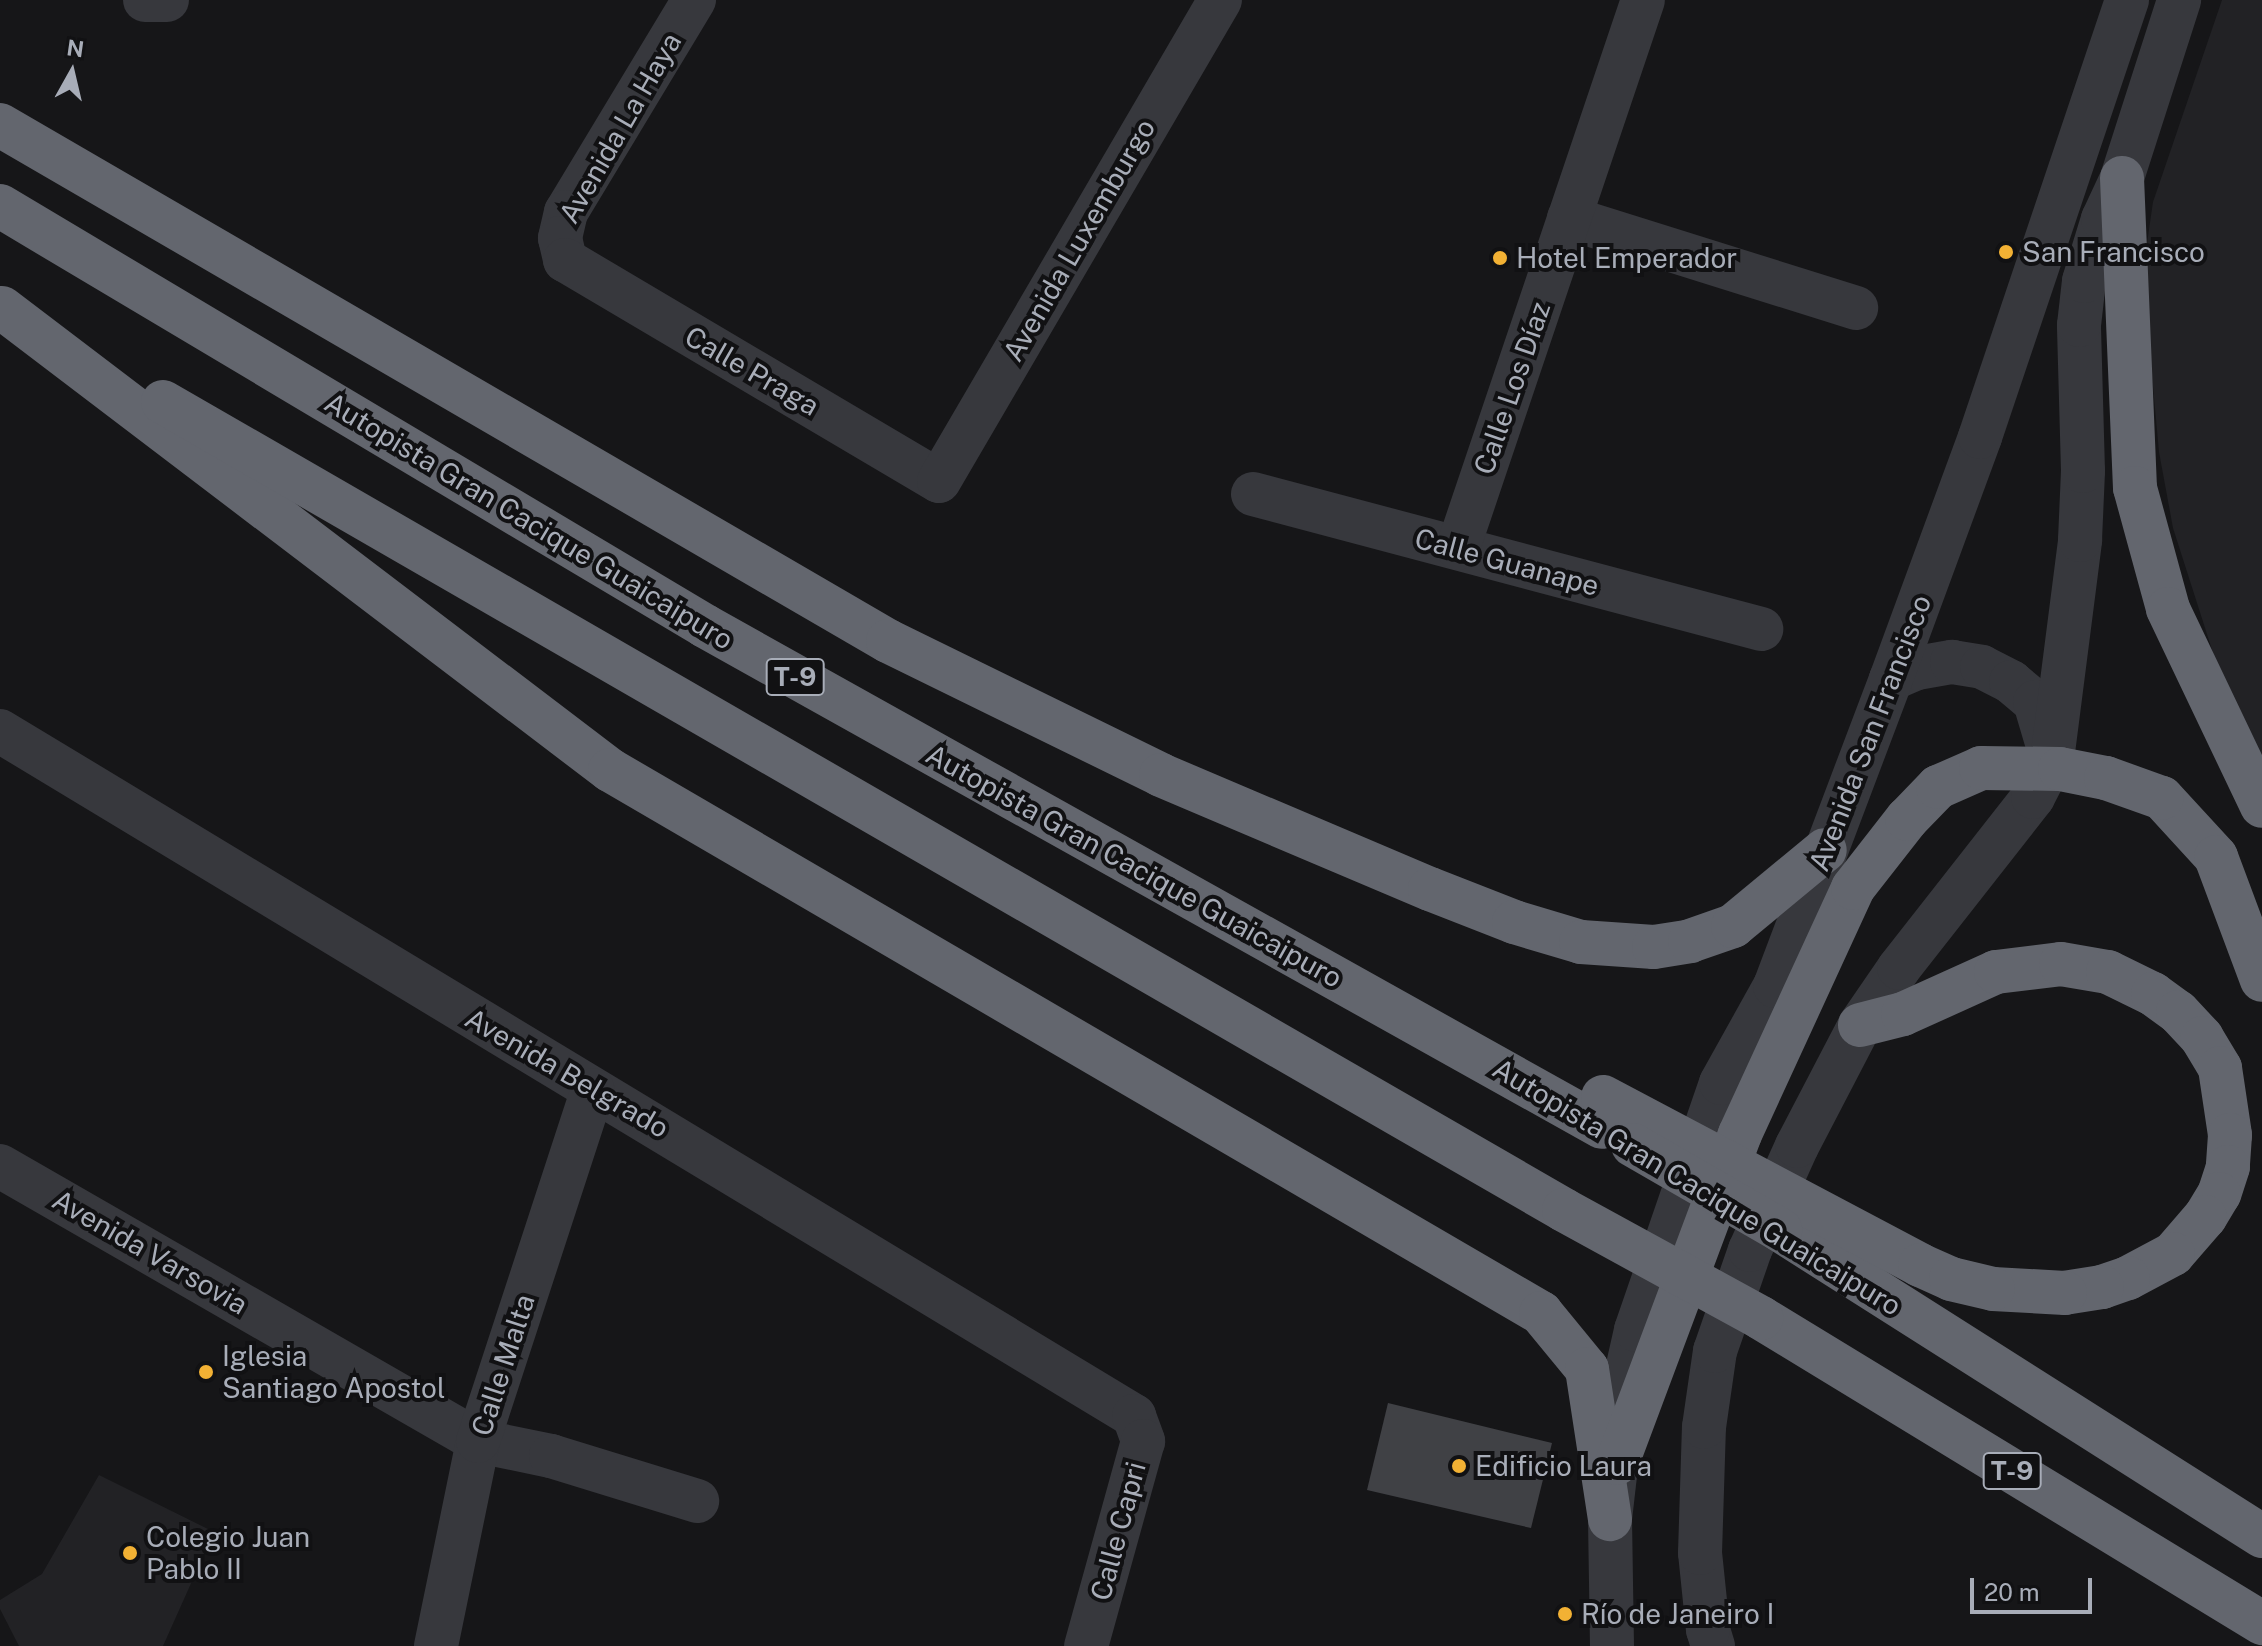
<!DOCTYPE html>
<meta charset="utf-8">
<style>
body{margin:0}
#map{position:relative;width:2262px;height:1646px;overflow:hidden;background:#161618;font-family:"Public Sans",sans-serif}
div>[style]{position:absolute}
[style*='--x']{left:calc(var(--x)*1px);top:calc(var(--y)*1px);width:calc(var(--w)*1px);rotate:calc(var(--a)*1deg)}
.built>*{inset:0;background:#222225}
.building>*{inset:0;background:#404145}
.minor>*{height:44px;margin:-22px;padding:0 22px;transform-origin:22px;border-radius:22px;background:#37383d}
.highway>*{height:44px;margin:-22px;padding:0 22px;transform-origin:22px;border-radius:22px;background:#63666e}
.highway-bridge>*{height:44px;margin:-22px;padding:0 22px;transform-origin:22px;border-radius:22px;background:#63666e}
.dots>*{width:22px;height:22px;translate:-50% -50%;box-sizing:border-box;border:4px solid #111113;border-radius:50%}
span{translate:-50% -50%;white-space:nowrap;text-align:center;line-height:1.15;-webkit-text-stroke:8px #111113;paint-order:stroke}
.shield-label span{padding:2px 6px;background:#111113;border:2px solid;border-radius:6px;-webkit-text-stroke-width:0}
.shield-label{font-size:26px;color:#a8adb8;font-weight:700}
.street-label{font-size:28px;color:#a8adb8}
.poi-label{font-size:28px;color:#a8adb8}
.left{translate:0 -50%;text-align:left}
.north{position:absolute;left:32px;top:32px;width:80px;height:80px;-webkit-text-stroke:6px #111113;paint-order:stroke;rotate:8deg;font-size:22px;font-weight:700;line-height:32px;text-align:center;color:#a8adb8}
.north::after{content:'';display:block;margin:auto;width:28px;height:36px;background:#a8adb8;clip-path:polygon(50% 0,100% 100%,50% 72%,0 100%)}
.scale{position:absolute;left:1970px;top:1578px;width:122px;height:36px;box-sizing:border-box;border:4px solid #a8adb8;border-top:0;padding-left:10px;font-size:24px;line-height:28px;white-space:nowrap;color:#a8adb8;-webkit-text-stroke:6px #111113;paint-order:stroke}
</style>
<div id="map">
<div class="built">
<i style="clip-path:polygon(2222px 0,2262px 0,2262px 765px,2214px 656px,2173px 528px,2159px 452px,2146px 310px,2146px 250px,2153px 202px)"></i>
<i style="clip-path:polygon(99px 1475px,214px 1532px,163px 1646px,19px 1646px,0 1609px,0 1600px,42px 1574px)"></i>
</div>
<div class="building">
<i style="clip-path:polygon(1388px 1403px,1552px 1443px,1531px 1528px,1367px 1490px)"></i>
</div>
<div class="minor">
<i style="--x:145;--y:0;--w:22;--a:0"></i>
<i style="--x:694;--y:0;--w:248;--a:121.1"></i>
<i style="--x:566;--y:212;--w:27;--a:103"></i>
<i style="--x:560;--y:238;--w:23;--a:77"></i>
<i style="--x:565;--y:260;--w:434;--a:30.6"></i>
<i style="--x:939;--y:481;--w:557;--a:-59.71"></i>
<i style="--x:1569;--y:218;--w:301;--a:17.4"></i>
<i style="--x:1253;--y:494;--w:526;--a:14.88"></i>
<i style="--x:1458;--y:548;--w:578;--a:-71.35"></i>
<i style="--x:1891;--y:679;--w:28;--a:-23"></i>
<i style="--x:1917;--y:668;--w:36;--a:-10"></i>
<i style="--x:1952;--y:662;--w:30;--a:9"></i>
<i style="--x:1982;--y:667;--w:33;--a:27"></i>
<i style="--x:2011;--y:682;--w:31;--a:40"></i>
<i style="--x:2035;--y:702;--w:53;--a:73.6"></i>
<i style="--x:0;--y:731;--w:1325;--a:31.13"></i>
<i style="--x:1134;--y:1416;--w:27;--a:70"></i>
<i style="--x:1143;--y:1441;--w:213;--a:105.5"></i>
<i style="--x:0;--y:1166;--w:551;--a:29.91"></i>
<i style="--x:478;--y:1441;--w:75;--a:11.6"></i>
<i style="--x:551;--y:1456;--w:153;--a:17.1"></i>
<i style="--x:436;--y:1646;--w:209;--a:-78.4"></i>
<i style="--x:478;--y:1441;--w:369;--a:-71.9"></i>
<i style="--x:1612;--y:1646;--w:127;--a:-90.9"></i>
<i style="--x:1610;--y:1519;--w:150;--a:-83.5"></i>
<i style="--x:1627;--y:1370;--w:41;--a:-77.3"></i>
<i style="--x:1636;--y:1330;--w:261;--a:-71"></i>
<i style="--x:1721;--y:1083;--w:111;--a:-60.9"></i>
<i style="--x:1775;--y:986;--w:328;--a:-69.3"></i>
<i style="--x:1891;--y:679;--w:258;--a:-69.8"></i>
<i style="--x:1980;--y:437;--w:461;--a:-71.4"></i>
<i style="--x:1713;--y:1646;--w:17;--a:-107"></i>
<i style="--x:1708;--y:1630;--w:77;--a:-95.9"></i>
<i style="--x:1700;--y:1553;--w:126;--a:-88.2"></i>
<i style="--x:1704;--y:1427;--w:77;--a:-81.8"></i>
<i style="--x:1715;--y:1351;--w:107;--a:-70.9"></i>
<i style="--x:1750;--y:1250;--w:114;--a:-65.7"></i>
<i style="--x:1797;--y:1146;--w:136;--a:-62.5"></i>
<i style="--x:1860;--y:1025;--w:69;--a:-55.6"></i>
<i style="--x:1899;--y:968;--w:217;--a:-51.9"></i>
<i style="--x:2033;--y:797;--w:42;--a:-62.8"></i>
<i style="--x:2052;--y:760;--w:222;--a:-82.7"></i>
<i style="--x:2080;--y:540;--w:69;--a:-87.5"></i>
<i style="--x:2083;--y:471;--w:146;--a:-91.6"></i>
<i style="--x:2079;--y:325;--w:44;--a:-83.5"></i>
<i style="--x:2084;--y:281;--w:65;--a:-73"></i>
<i style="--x:2103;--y:219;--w:45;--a:-65.1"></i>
<i style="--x:2122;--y:178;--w:187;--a:-72.2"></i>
</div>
<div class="highway">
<i style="--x:0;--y:125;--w:1027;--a:30.16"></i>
<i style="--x:888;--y:641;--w:304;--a:26.1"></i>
<i style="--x:1161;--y:775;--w:292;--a:23"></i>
<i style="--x:1430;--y:889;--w:90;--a:21.4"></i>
<i style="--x:1514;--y:922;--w:70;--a:16.6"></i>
<i style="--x:1581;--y:942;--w:73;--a:3.9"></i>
<i style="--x:1654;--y:947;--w:36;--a:-9"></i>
<i style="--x:1690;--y:941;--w:46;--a:-19.2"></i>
<i style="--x:1733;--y:926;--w:119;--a:-39.6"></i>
<i style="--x:2122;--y:178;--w:310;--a:87.6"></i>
<i style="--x:2135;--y:488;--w:125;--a:74.7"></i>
<i style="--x:2168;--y:609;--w:218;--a:64.5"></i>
<i style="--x:0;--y:206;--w:821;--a:30.78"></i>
<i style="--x:705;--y:626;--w:1027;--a:29.18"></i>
<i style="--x:2;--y:308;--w:764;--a:37.23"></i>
<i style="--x:610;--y:770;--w:1078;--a:30.25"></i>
<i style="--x:1541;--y:1313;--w:72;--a:50.6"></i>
<i style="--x:1587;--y:1369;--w:152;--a:81.3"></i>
<i style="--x:163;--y:402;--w:1617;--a:29.97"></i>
<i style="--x:2162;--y:798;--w:80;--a:47.5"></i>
<i style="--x:2216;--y:857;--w:131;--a:69.5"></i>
<i style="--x:1860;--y:1025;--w:44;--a:-14.3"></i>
<i style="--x:1903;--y:1014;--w:102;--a:-24.3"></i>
<i style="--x:1996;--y:972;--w:65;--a:-7"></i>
<i style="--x:2061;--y:964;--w:48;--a:9.7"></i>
<i style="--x:2108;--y:972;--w:50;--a:26.1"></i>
<i style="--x:2153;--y:994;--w:31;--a:36"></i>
<i style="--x:2178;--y:1012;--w:35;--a:47"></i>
<i style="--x:2202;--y:1038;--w:35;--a:59"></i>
<i style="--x:2220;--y:1068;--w:68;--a:81.5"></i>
<i style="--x:2230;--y:1135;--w:32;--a:94"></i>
<i style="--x:2228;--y:1167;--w:28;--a:108"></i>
<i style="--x:2219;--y:1194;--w:27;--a:121"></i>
<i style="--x:2205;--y:1217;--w:49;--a:130.9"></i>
<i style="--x:2173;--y:1254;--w:51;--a:151.9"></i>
<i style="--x:2128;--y:1278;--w:28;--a:161"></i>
<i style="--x:2102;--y:1287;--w:37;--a:171"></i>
<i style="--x:2065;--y:1293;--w:72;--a:-176.8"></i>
<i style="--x:1780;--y:1230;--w:571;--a:32.41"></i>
<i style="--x:1761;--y:1318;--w:587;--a:31.33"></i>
<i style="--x:1617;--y:1463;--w:351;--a:-69.5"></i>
<i style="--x:1740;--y:1134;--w:271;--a:-65.3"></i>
<i style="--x:1853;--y:888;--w:88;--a:-52"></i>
</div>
<div class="highway-bridge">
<i style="--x:1907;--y:819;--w:45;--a:-45.9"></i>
<i style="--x:1938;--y:787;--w:47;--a:-23.8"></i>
<i style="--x:1981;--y:768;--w:79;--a:0.7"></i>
<i style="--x:2060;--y:769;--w:47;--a:11.1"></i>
<i style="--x:2106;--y:778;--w:59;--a:19.7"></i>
<i style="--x:1603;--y:1097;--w:359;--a:27.9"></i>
<i style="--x:1920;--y:1265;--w:34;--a:24"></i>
<i style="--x:1951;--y:1279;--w:43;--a:13.4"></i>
<i style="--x:1633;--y:1145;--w:170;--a:30"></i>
<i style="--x:1564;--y:1210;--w:225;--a:28.7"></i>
</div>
<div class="dots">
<i style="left:2006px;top:252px;background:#f2b134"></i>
<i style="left:1500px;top:258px;background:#f2b134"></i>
<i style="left:206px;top:1372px;background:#f2b134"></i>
<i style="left:1459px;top:1466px;background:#f2b134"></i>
<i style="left:130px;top:1553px;background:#f2b134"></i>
<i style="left:1565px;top:1614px;background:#f2b134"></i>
</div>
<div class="shield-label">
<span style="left:795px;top:677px">T-9</span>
<span style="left:2012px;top:1471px">T-9</span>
</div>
<div class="street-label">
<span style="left:620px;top:128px;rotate:-60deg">Avenida La Haya</span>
<span style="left:1079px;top:240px;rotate:-60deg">Avenida Luxemburgo</span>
<span style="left:752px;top:371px;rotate:30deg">Calle Praga</span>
<span style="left:1512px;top:388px;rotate:-71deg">Calle Los Díaz</span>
<span style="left:529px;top:521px;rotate:31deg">Autopista Gran Cacique Guaicaipuro</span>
<span style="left:1507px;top:562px;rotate:15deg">Calle Guanape</span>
<span style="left:1870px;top:733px;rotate:-69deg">Avenida San Francisco</span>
<span style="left:1134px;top:866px;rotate:29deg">Autopista Gran Cacique Guaicaipuro</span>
<span style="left:567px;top:1073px;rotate:30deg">Avenida Belgrado</span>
<span style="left:1697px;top:1187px;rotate:31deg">Autopista Gran Cacique Guaicaipuro</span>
<span style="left:150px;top:1252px;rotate:30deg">Avenida Varsovia</span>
<span style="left:503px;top:1365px;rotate:-72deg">Calle Malta</span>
<span style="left:1118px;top:1531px;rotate:-75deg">Calle Capri</span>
</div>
<div class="poi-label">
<span class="left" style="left:2022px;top:252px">San Francisco</span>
<span class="left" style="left:1516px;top:258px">Hotel Emperador</span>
<span class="left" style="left:222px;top:1372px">Iglesia<br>Santiago Apostol</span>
<span class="left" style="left:1475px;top:1466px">Edificio Laura</span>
<span class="left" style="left:146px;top:1553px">Colegio Juan<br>Pablo II</span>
<span class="left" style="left:1581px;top:1614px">Río de Janeiro I</span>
</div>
<div class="north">N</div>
<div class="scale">20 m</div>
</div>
